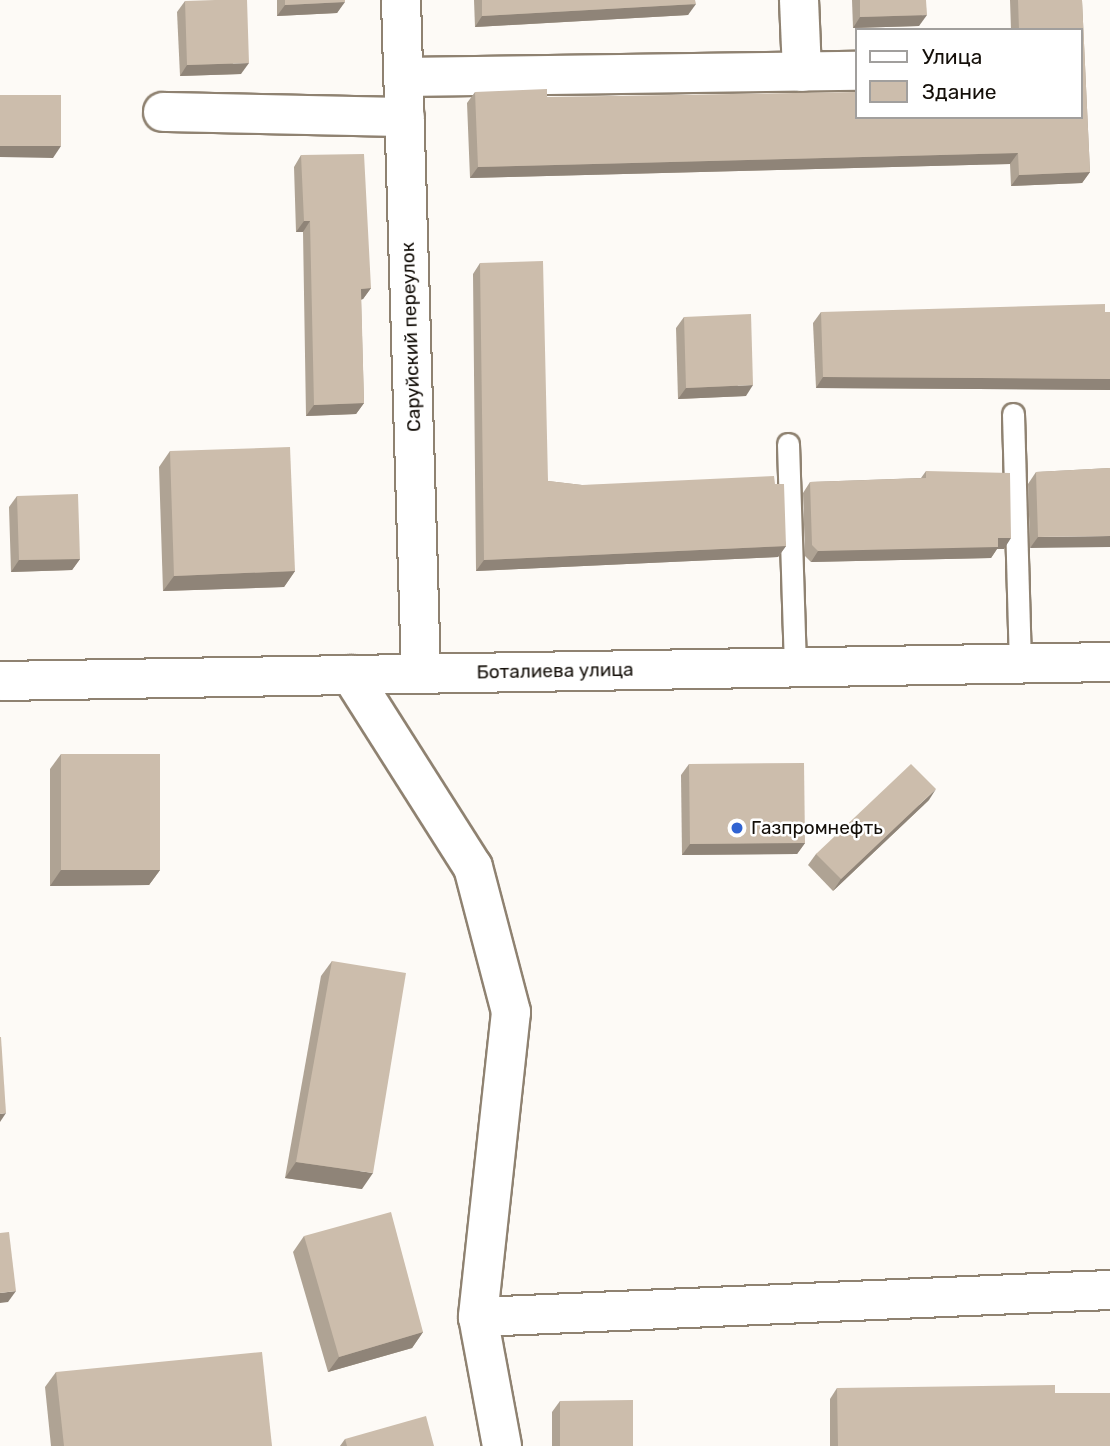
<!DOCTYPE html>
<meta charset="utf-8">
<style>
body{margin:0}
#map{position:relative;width:1110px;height:1446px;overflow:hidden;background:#fdfaf6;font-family:Rubik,sans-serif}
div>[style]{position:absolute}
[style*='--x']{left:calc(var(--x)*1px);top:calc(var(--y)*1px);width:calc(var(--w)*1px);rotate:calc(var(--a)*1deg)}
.roads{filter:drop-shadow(2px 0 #8f8271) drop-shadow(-2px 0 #8f8271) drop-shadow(0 2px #8f8271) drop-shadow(0 -2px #8f8271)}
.service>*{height:21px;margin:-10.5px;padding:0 10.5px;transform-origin:10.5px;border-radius:10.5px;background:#fff}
.minor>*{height:38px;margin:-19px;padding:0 19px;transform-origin:19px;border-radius:19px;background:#fff}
.tertiary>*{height:38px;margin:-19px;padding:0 19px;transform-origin:19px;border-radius:19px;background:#fff}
.wall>*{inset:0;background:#afa394}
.shaded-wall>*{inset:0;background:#8f8478}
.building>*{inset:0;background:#ccbdac}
.dots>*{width:19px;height:19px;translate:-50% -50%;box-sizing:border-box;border:4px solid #fff;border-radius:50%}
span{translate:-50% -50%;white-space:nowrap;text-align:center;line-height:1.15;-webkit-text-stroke:5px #fff;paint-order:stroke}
.street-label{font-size:19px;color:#140f09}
.poi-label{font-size:19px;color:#140f09}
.left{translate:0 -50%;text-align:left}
.legend{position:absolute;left:855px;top:28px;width:228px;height:91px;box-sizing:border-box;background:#fff;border:2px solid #a19f9d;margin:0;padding:9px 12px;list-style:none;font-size:21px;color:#140f09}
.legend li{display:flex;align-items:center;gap:14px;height:35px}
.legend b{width:35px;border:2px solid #a19f9d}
</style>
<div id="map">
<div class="roads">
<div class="service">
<i style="--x:1013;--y:414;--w:249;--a:88.4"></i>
<i style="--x:788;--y:444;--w:223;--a:88.2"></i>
</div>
<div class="minor">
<i style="--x:401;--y:0;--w:674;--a:88.3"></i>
<i style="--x:799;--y:0;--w:72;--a:87.6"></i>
<i style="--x:404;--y:77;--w:452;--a:-0.8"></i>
<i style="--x:163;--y:112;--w:242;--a:1.2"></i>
<i style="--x:351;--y:675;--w:227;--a:57.6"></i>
<i style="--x:473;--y:867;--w:150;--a:75.3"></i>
<i style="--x:511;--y:1012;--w:307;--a:96.2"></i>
<i style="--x:502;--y:1446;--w:131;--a:-100.5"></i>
<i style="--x:478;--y:1317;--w:633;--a:-2.45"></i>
</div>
<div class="tertiary">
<i style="--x:0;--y:681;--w:1110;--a:-0.98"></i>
</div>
</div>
<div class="wall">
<i style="clip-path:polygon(277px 0,345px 0,337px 13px,277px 16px)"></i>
<i style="clip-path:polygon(474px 0,695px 0,688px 15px,475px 27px)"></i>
<i style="clip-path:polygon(852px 0,926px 0,919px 26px,853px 28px)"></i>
<i style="clip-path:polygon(1010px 0,1082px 0,1090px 172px,1082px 183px,1011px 186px,1010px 164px,470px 178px,467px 103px,475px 92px,547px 97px,1080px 117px,1080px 30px,1011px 30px)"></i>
<i style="clip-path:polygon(185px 1px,241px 74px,180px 76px,177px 12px)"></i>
<i style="clip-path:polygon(301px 155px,371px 288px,363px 299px,361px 300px,364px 403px,356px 414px,306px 416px,303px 232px,296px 232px,294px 167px)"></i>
<i style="clip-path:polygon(480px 263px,548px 481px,582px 485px,775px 484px,786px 546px,778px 557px,476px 571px,473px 274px)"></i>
<i style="clip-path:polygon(821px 312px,1110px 312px,1110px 390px,816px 388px,813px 323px)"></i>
<i style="clip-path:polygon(684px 317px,746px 396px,678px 399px,676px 328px)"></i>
<i style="clip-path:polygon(170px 451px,295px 571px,284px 587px,163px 591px,159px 467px)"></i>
<i style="clip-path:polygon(1110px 468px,1030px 548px,1028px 484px,1036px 472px)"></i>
<i style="clip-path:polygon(926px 471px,1004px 549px,997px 549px,991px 558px,811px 562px,805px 556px,803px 493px,810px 482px,921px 478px)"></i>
<i style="clip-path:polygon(17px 496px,80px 559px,72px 570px,11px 572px,9px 507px)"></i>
<i style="clip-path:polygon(61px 754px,160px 870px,149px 885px,50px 886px,50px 769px)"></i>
<i style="clip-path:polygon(689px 764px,805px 843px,797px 854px,682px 855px,681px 775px)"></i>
<i style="clip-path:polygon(929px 800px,833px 891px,808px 865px,816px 854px)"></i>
<i style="clip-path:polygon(332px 961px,362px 1189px,285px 1178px,321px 976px)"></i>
<i style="clip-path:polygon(304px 1236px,423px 1332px,412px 1348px,328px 1372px,293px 1252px)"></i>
<i style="clip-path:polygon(56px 1372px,272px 1446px,51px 1446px,45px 1387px)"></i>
<i style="clip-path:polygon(837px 1388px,1055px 1393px,1110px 1446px,830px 1446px,830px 1399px)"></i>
<i style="clip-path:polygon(560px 1401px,633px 1446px,552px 1446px,552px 1412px)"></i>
<i style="clip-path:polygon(345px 1439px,434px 1446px,340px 1446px)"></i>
</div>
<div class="shaded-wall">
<i style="clip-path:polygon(345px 2px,337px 13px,277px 16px,285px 5px)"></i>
<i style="clip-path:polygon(696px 4px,688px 15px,475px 27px,482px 16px)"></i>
<i style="clip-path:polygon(927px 15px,919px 26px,853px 28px,860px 17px)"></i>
<i style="clip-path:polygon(249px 63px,241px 74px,180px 76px,187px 65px)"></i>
<i style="clip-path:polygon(0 146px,61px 146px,53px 158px,0 157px)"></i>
<i style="clip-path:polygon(1018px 153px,1010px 164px,470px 178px,478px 167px)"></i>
<i style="clip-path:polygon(1090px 172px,1082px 183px,1011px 186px,1019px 175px)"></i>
<i style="clip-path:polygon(304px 221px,310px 221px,303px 232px,296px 232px)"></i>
<i style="clip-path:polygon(371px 288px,363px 299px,353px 300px,361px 289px)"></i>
<i style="clip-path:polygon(823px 377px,1110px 379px,1110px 390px,816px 388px)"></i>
<i style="clip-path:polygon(753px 385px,746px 396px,678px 399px,686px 388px)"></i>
<i style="clip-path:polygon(364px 403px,356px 414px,306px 416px,314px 405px)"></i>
<i style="clip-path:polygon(1110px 536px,1110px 547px,1030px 548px,1038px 537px)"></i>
<i style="clip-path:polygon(998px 538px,1011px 538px,1004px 549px,997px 549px,991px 558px,811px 562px,818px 551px)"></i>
<i style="clip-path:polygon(786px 546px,778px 557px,476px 571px,484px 560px)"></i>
<i style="clip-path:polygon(80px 559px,72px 570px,11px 572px,19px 560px)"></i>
<i style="clip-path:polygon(295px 571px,284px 587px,163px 591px,174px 576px)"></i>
<i style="clip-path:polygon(936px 789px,929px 800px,833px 891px,841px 879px)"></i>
<i style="clip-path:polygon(805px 843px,797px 854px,682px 855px,690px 844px)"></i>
<i style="clip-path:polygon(61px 870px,160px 870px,149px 885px,50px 886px)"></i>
<i style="clip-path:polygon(6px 1113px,0 1122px,0 1114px)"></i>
<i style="clip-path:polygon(296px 1162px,373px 1173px,362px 1189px,285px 1178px)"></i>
<i style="clip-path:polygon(16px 1291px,8px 1302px,0 1303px,0 1293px)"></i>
<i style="clip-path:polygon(423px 1332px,412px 1348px,328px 1372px,339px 1357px)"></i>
</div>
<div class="building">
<i style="clip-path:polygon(215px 0,247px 0,249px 63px,187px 65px,185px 1px)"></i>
<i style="clip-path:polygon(285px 0,345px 0,345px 2px,285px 5px)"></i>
<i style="clip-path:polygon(482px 0,695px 0,696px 4px,482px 16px)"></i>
<i style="clip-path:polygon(860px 0,926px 0,927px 15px,860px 17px)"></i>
<i style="clip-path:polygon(1018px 0,1082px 0,1090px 172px,1019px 175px,1018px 153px,478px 167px,475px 92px,547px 89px,547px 97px,856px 92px,856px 117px,1080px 117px,1080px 30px,1019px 30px)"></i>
<i style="clip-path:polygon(0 95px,61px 95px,61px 146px,0 146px)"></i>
<i style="clip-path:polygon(364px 154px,371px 288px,361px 289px,364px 403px,314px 405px,310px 221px,304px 221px,301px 155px)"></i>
<i style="clip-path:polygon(543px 261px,548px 481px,582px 485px,774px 476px,775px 484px,784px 484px,786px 546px,484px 560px,480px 263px)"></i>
<i style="clip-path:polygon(1105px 304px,1105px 312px,1110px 312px,1110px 379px,823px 377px,821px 312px)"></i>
<i style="clip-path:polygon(751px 314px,753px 385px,686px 388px,684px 317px)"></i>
<i style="clip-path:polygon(290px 447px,295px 571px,174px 576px,170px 451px)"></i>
<i style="clip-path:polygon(1110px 468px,1110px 536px,1038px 537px,1036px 472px)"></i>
<i style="clip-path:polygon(926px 471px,1010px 473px,1011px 538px,998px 538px,998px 547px,818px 551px,812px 545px,810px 482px,926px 478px)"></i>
<i style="clip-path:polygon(78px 494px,80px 559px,19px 560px,17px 496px)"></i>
<i style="clip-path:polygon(61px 754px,160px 754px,160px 870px,61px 870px)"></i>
<i style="clip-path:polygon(804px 763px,805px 843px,690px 844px,689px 764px)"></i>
<i style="clip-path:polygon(911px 764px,936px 789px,841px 879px,816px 854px)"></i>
<i style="clip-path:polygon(332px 961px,406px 973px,373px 1173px,296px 1162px)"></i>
<i style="clip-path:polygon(0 1037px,1px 1037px,6px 1113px,0 1114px)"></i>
<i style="clip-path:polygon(391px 1212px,423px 1332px,339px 1357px,304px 1236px)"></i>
<i style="clip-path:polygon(9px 1232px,16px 1291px,0 1293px,0 1233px)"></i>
<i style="clip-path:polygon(262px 1352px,272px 1446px,64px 1446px,56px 1372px)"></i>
<i style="clip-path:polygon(1055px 1385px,1055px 1393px,1110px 1393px,1110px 1446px,838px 1446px,837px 1388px)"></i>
<i style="clip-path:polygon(633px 1400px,633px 1446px,560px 1446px,560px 1401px)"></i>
<i style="clip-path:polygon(426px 1416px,434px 1446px,347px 1446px,345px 1439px)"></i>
</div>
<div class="dots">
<i style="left:737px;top:828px;background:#3063d2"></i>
</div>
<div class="street-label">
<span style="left:411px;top:337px;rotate:-92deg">Саруйский переулок</span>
<span style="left:555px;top:671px;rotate:-1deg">Боталиева улица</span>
</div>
<div class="poi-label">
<span class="left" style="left:751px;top:828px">Газпромнефть</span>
</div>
<ul class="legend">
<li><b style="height:9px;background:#fff"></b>Улица</li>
<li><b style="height:19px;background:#ccbdac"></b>Здание</li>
</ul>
</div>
